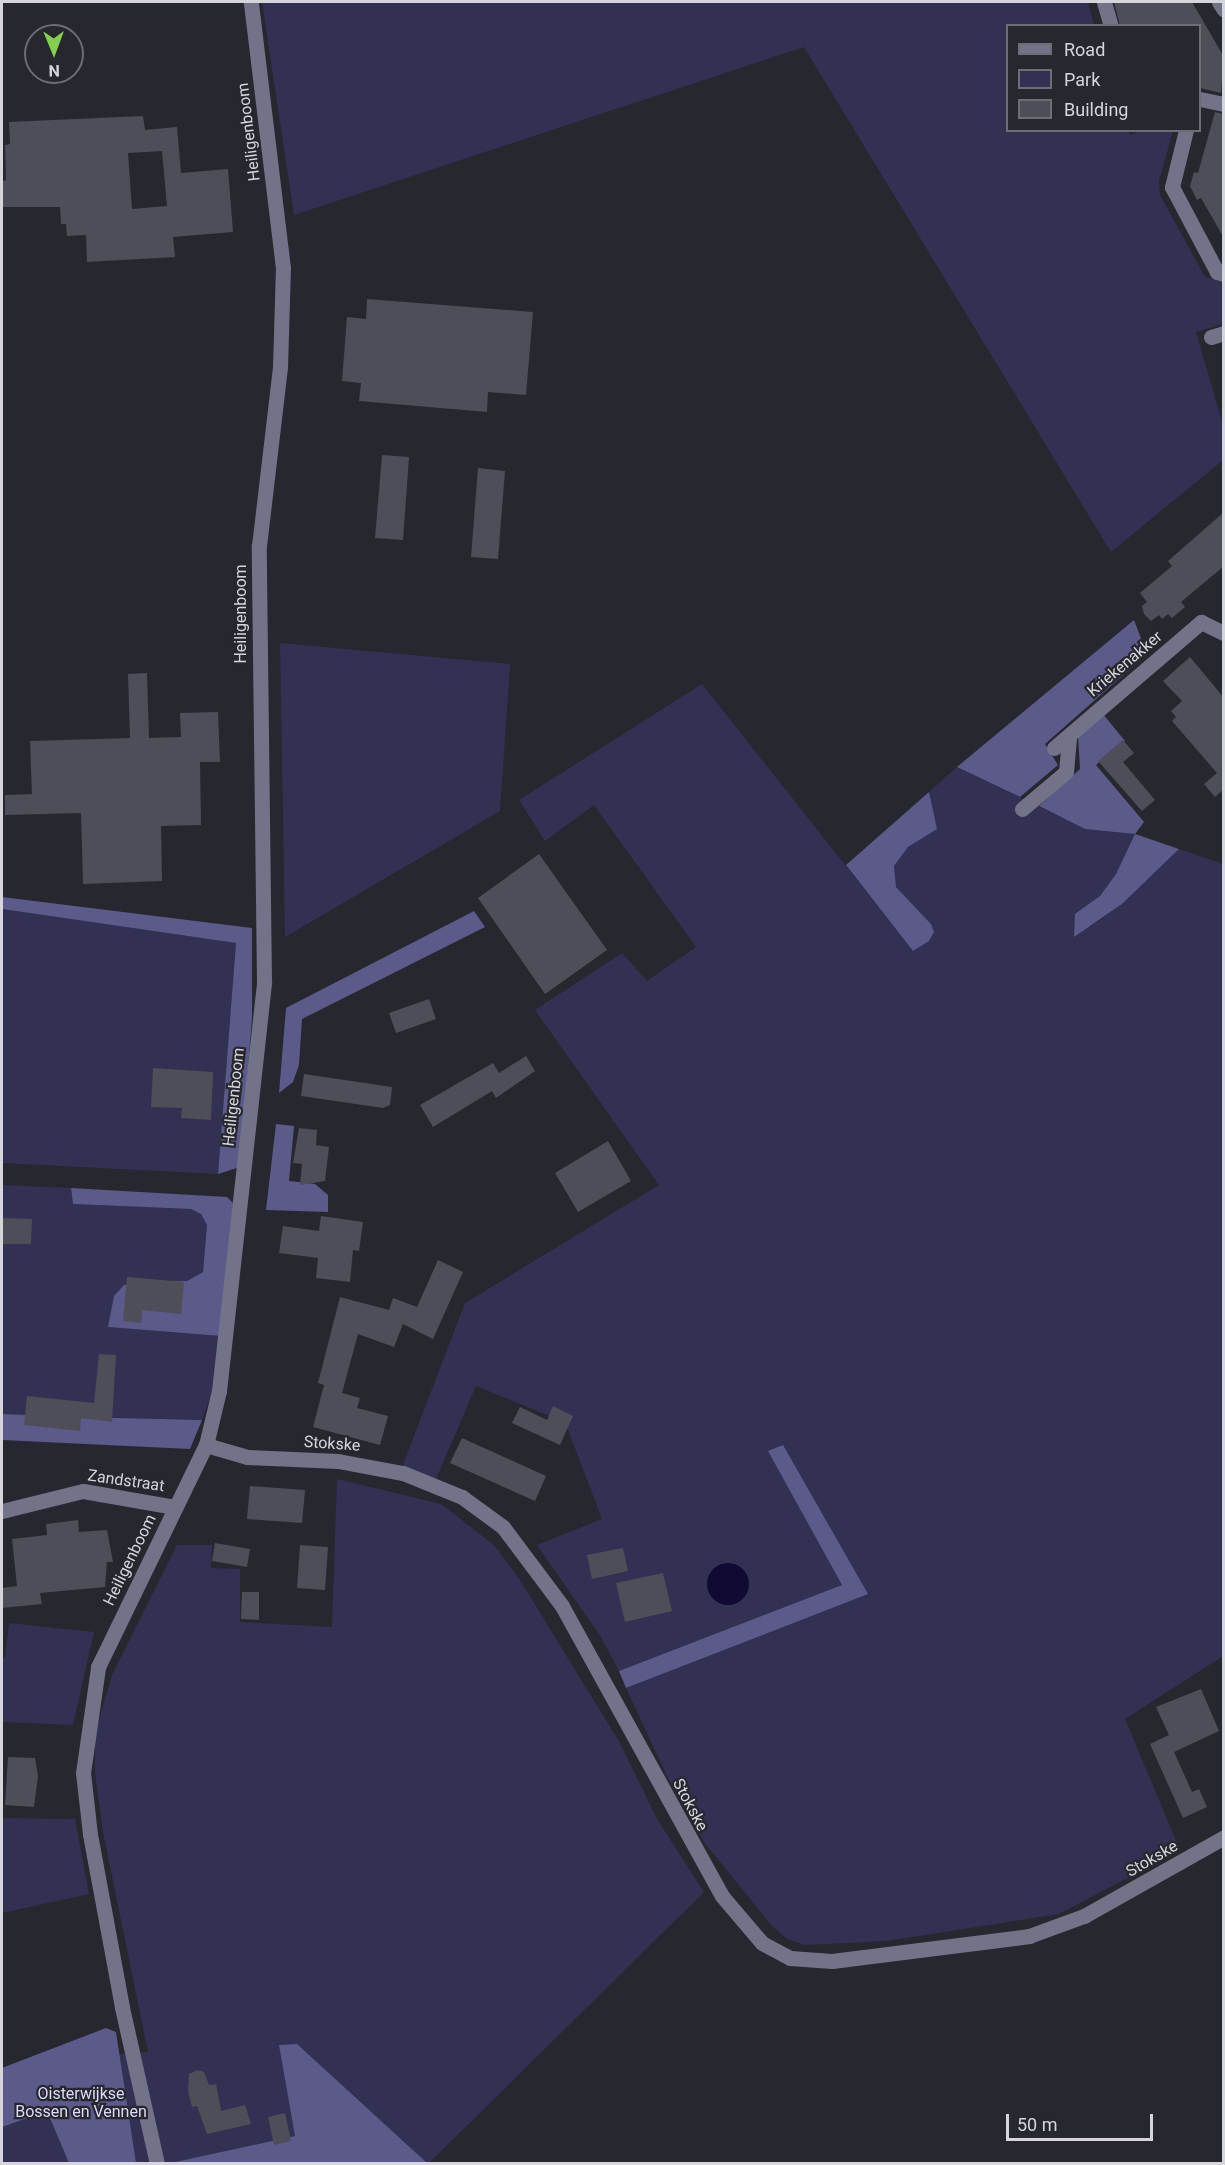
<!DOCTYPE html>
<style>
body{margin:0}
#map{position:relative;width:1225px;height:2165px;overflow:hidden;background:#272730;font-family:Roboto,sans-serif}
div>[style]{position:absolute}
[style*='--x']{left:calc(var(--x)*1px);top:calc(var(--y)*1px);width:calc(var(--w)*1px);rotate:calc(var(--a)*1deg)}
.green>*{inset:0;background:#323154}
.forest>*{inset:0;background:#5b5a8b}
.water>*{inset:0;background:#110a33}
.round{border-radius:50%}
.building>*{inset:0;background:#4e4e58}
.minor>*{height:15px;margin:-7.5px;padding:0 7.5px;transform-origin:7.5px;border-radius:7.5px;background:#727389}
span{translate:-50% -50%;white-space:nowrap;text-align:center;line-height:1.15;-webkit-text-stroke:4.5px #272730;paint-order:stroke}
.street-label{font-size:16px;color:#d5d5db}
.park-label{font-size:16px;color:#dadbfa}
.frame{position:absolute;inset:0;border:3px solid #d5d5db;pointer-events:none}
.legend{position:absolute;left:1006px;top:24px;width:195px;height:108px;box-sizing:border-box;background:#272730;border:2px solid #6d6d74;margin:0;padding:8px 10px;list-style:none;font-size:18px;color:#d5d5db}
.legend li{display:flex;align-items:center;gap:12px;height:30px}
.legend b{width:30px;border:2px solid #6d6d74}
.north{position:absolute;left:24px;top:24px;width:60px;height:60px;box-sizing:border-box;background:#272730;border:2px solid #6d6d74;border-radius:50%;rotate:179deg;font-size:16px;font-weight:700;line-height:24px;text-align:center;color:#d5d5db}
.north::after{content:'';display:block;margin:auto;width:21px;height:27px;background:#84cf4d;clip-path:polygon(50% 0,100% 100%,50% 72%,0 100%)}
.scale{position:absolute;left:1006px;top:2114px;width:147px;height:27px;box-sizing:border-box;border:3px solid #d5d5db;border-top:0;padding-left:8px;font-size:18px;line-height:21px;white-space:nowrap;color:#d5d5db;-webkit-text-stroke:4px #272730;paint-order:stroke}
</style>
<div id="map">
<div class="green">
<i style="clip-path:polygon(262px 2px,1088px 2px,1094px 25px,1008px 26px,1008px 130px,1128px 130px,1130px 135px,1141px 131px,1173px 131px,1159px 181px,1160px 195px,1205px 277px,1223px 282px,1223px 324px,1196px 332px,1223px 425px,1223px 460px,1111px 552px,804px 47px,294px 215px)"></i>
<i style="clip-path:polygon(280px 643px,510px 664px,500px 811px,285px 937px)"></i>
<i style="clip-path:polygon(702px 684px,913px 951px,931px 924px,896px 887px,894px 866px,908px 847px,936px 829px,929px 792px,957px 767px,1085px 829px,1135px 834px,1116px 874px,1100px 896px,1076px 914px,1090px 927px,1122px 904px,1179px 849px,1223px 864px,1223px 1656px,1125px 1719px,1180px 1850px,1059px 1914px,886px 1941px,805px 1945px,787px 1939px,772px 1926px,704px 1842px,668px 1778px,626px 1688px,867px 1594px,769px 1452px,842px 1585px,619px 1671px,601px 1637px,537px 1545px,602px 1519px,565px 1422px,476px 1386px,436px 1479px,401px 1470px,465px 1303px,659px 1185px,535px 1010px,622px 953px,647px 981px,696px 947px,594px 805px,545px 841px,519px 800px)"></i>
<i style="clip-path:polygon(2px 909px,236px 943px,218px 1174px,2px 1163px)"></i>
<i style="clip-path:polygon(2px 1185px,71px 1188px,73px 1204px,191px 1209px,201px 1214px,207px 1225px,203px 1272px,187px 1281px,174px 1282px,108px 1327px,221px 1336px,214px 1386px,202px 1420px,2px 1414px)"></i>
<i style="clip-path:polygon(337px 1479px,441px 1504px,494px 1545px,518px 1577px,620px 1743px,657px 1819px,704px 1892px,429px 2163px,2px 2164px,2px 2068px,91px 2034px,118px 2054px,148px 2052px,103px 1832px,95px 1773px,95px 1734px,112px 1675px,177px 1545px,212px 1545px,211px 1568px,240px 1569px,240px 1622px,332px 1627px)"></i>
<i style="clip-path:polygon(9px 1623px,94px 1632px,73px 1725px,2px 1722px,2px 1658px,5px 1658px)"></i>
<i style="clip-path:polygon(2px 1818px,75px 1819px,89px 1894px,2px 1913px)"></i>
</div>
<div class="forest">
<i style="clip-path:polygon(1134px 620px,1147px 654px,1045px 744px,1058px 765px,1020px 797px,957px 767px)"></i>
<i style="clip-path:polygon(1103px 714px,1125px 741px,1096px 765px,1144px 822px,1135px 834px,1179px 849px,1122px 904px,1074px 937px,1075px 914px,1100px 896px,1116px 874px,1135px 834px,1085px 829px,1039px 806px,1080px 769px,1078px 735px)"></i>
<i style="clip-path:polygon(929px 792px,937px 829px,908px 847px,894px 866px,896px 887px,931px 924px,934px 932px,929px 941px,913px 951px,846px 865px)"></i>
<i style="clip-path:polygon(2px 897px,252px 928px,252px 1018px,240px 1167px,218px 1174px,236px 943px,2px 909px)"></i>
<i style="clip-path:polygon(474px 911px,485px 927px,302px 1019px,299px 1065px,293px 1082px,279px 1093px,286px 1008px)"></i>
<i style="clip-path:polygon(276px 1124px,294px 1126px,289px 1181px,315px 1184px,328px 1195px,328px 1212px,266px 1210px)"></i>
<i style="clip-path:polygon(71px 1188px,227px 1197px,233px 1203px,221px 1336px,108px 1327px,114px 1296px,124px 1285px,141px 1281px,187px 1281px,203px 1272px,207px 1225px,201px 1214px,191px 1209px,73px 1204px)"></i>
<i style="clip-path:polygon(2px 1414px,80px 1417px,202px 1420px,190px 1449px,2px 1440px)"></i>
<i style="clip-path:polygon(783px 1445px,868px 1594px,626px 1688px,619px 1671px,842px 1585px,768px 1451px)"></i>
<i style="clip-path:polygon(106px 2028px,116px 2032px,136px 2163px,69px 2163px,47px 2111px,2px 2127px,2px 2068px)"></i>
<i style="clip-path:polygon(297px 2044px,427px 2163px,166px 2164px,295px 2136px,279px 2045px)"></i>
</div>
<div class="water">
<i class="round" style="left:707px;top:1563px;width:42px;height:42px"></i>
</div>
<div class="building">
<i style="clip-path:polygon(1114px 2px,1192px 2px,1224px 57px,1221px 93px,1200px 88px,1200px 26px,1120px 26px)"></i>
<i style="clip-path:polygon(1215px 112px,1224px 114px,1224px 238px,1201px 198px,1197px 200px,1190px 186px,1194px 172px,1198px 173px)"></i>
<i style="clip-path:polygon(evenodd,143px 116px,145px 130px,177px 127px,181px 173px,228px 169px,233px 232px,173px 237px,175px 257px,87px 262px,86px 235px,67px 236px,66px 224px,61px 224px,60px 207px,2px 207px,2px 181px,6px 180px,5px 145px,10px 144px,9px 122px,143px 116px,162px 151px,167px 206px,132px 209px,128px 153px,162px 151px)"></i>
<i style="clip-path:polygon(367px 299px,533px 312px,526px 395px,488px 392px,487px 412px,359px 401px,361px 383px,342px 381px,347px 317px,366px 319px)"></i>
<i style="clip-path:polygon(382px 455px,409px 457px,403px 540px,375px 538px)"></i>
<i style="clip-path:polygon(478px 468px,505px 471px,498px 559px,471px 557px)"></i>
<i style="clip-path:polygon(1224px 512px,1224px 566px,1181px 602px,1185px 607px,1172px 618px,1168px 614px,1162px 619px,1159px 615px,1151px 621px,1144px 614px,1142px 606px,1147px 602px,1140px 593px,1172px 566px,1168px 561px)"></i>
<i style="clip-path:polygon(1190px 657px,1224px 698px,1224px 789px,1215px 797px,1204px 784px,1217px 773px,1172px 721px,1176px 717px,1171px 711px,1182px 701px,1163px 681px)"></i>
<i style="clip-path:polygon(147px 673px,149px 738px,181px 737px,180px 713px,218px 712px,220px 762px,200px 762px,201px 825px,161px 826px,162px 881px,83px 884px,81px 813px,5px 815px,5px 795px,32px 794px,30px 741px,130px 738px,128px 674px)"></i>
<i style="clip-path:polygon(1123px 740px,1134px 753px,1123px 762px,1155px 800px,1142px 811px,1098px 761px)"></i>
<i style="clip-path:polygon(539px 854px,607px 950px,545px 994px,478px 898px)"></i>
<i style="clip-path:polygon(429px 999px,436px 1019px,396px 1033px,389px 1013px)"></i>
<i style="clip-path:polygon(526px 1056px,535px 1071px,496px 1098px,492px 1091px,433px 1127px,420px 1105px,493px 1063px,499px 1073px)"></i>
<i style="clip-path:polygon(153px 1068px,213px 1072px,211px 1120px,181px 1118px,182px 1108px,151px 1107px)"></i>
<i style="clip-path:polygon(304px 1074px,392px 1087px,390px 1105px,383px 1108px,301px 1096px)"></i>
<i style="clip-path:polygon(299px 1128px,317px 1130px,316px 1145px,329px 1147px,325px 1181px,300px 1185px,302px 1164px,293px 1163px)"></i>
<i style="clip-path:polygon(608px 1141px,631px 1181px,578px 1212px,555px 1173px)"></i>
<i style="clip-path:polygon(321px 1216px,363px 1222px,359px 1251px,353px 1250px,350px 1282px,316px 1278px,318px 1258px,279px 1253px,283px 1226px,319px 1231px)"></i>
<i style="clip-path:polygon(3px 1218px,32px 1219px,31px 1244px,2px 1244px)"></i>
<i style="clip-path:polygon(438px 1260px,463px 1272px,433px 1339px,403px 1324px,394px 1347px,358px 1334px,342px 1393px,360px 1398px,357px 1408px,388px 1416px,380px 1445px,313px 1427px,324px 1385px,318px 1383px,340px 1297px,389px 1310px,393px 1298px,417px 1307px)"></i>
<i style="clip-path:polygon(127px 1277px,184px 1282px,181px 1314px,142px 1310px,141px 1323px,123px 1321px)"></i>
<i style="clip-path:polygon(99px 1354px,116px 1355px,112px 1422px,81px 1418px,80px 1431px,24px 1425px,27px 1396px,94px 1403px)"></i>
<i style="clip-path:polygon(553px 1406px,573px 1416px,560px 1445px,512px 1423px,520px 1407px,547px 1420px)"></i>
<i style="clip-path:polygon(462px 1438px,546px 1476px,535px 1501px,450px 1463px)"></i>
<i style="clip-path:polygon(250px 1486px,305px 1490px,302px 1523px,247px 1519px)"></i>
<i style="clip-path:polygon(78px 1520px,79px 1532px,107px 1530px,113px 1562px,107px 1562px,105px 1587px,40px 1593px,42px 1604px,2px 1608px,2px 1588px,17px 1586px,12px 1539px,47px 1535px,46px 1524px)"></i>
<i style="clip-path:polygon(215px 1543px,250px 1549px,247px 1567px,212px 1561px)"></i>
<i style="clip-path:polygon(300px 1545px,328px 1547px,325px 1590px,297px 1588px)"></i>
<i style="clip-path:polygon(623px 1548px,628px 1571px,592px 1579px,587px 1555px)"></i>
<i style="clip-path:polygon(663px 1573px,672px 1611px,625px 1622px,616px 1583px)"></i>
<i style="clip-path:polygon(242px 1592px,259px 1592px,259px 1620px,241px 1619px)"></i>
<i style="clip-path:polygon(1201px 1689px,1219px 1731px,1174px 1752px,1192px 1792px,1199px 1789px,1207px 1807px,1183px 1818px,1150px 1744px,1169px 1735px,1156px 1707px)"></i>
<i style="clip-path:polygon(8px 1757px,35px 1758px,38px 1776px,34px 1807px,5px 1805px)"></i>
<i style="clip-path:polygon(198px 2070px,204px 2072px,209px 2085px,216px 2084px,221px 2111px,245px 2105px,251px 2124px,207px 2134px,197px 2106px,192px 2107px,188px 2091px,189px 2074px)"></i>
<i style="clip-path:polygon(285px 2113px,291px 2141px,274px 2145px,268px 2117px)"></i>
</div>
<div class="minor">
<i style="--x:1104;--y:2;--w:25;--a:74"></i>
<i style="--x:1219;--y:2;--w:9;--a:58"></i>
<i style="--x:1200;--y:99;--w:25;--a:12"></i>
<i style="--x:1186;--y:130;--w:59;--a:103.8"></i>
<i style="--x:1172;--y:187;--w:96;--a:62.1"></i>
<i style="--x:1217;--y:272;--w:7;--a:16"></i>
<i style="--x:1211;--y:337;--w:14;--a:-17"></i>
<i style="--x:1054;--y:748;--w:194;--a:-40.6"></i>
<i style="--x:1201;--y:622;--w:25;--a:26"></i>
<i style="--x:1022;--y:809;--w:57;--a:-40.1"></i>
<i style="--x:1066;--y:772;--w:37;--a:-85"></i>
<i style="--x:206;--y:1445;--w:43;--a:16.3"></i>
<i style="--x:247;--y:1457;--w:91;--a:2.5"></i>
<i style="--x:338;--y:1461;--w:66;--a:10.5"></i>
<i style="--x:403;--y:1473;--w:64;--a:22.1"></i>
<i style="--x:462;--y:1497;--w:51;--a:36.2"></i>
<i style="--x:503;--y:1527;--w:99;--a:53.2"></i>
<i style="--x:562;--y:1606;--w:331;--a:61.1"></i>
<i style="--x:722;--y:1896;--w:62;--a:49.6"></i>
<i style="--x:762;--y:1943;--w:32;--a:28"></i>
<i style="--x:790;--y:1958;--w:42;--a:4.1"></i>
<i style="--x:832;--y:1961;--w:199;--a:-7.2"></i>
<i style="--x:1029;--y:1936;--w:59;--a:-20"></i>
<i style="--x:1084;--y:1916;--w:161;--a:-29.4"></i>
<i style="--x:2;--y:1511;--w:83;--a:-13.9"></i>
<i style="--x:83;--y:1491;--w:93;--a:9.9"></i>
<i style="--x:157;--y:2164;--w:161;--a:-102.6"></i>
<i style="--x:122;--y:2007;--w:176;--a:-100.5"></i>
<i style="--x:90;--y:1834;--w:61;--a:-96.5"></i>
<i style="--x:83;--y:1773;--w:107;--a:-81.9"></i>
<i style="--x:98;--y:1667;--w:247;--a:-64.1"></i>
<i style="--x:206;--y:1445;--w:56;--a:-76.5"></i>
<i style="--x:219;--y:1391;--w:412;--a:-83.7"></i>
<i style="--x:264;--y:981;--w:435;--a:-90.7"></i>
<i style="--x:259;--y:546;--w:180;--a:-83.3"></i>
<i style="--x:280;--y:367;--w:99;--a:-88.3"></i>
<i style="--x:283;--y:268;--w:268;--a:-96.9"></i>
</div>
<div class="street-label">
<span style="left:249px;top:132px;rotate:-97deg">Heiligenboom</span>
<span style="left:241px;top:614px;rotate:-90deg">Heiligenboom</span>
<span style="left:1125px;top:664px;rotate:-40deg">Kriekenakker</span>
<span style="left:234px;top:1097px;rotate:-84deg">Heiligenboom</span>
<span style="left:332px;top:1444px;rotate:4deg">Stokske</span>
<span style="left:126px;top:1481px;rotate:8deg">Zandstraat</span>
<span style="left:130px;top:1560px;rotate:-64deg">Heiligenboom</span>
<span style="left:690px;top:1805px;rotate:62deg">Stokske</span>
<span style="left:1152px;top:1859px;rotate:-30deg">Stokske</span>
</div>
<div class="park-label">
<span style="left:81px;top:2103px">Oisterwijkse<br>Bossen en Vennen</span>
</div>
<div class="frame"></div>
<ul class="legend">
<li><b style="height:8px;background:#727389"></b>Road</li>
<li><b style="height:16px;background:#323154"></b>Park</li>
<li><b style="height:16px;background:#4e4e58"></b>Building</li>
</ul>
<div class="north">N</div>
<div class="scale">50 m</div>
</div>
